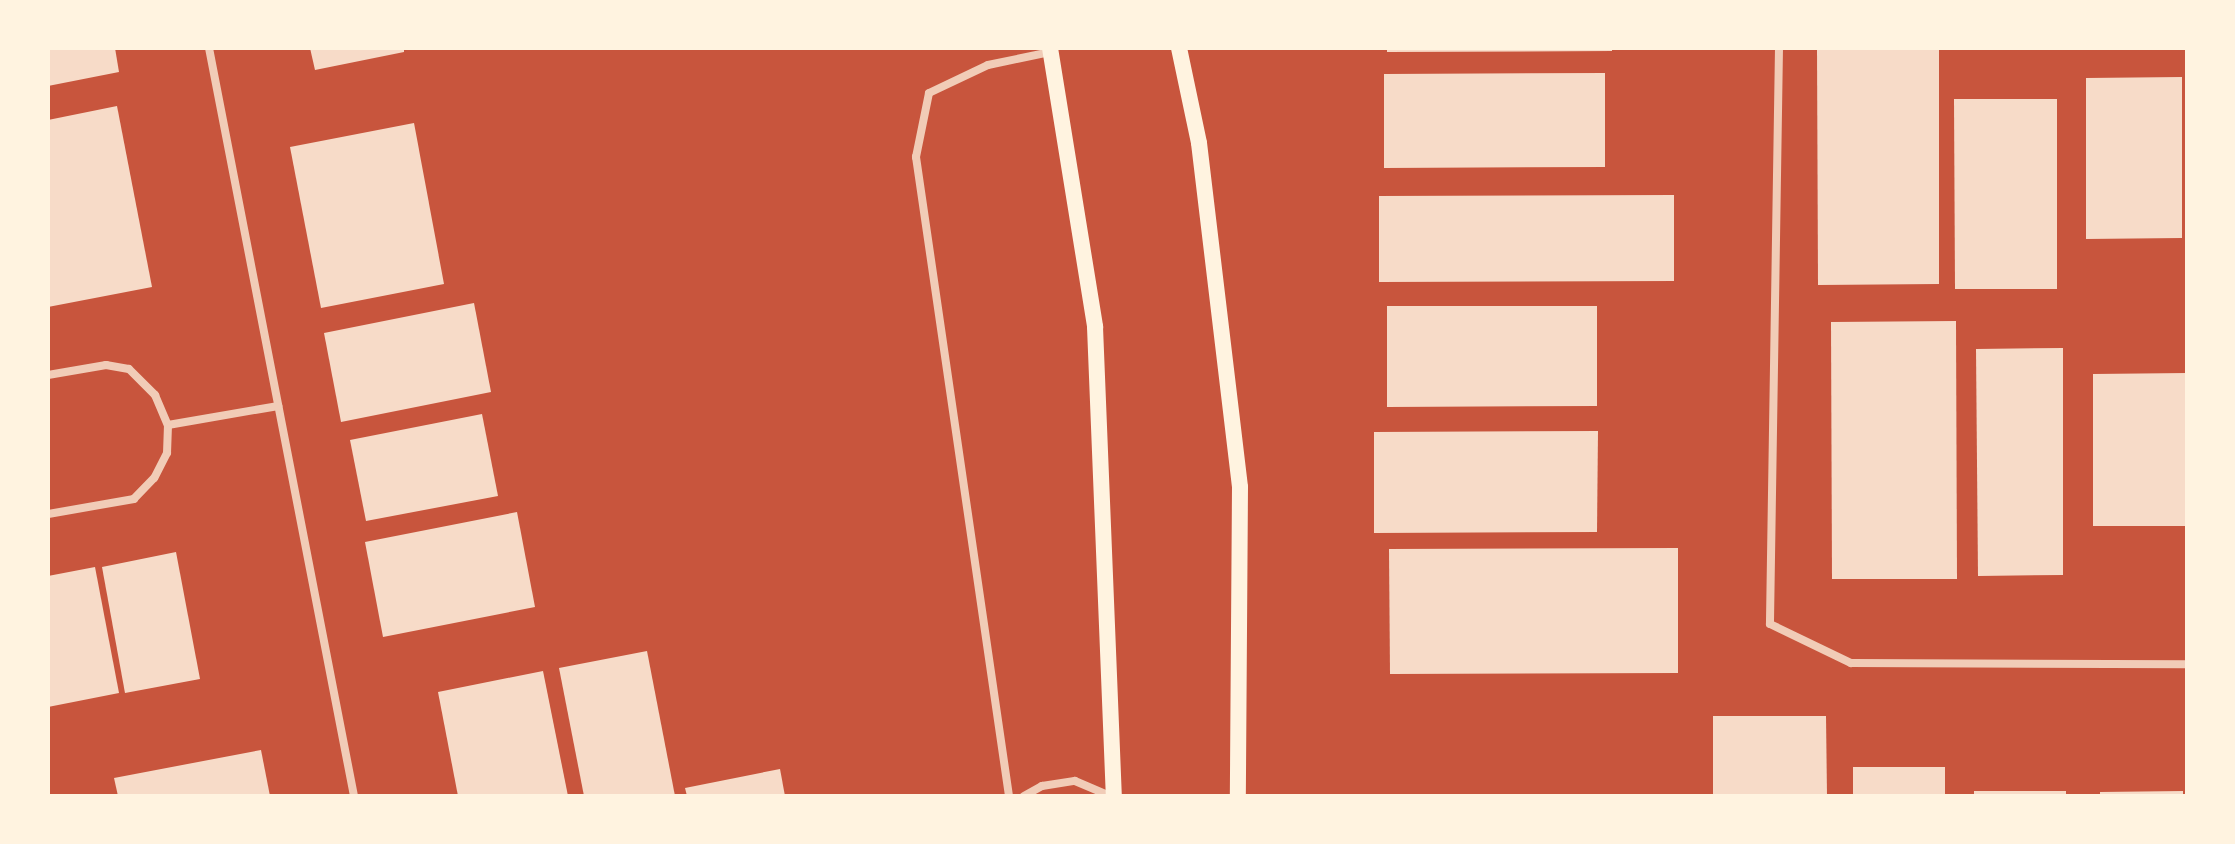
<!DOCTYPE html>
<style>
body{margin:0}
#map{position:relative;width:2235px;height:844px;overflow:hidden;background:#c8553d;font-family:"Source Serif 4",serif}
div>[style]{position:absolute}
[style*='--x']{left:calc(var(--x)*1px);top:calc(var(--y)*1px);width:calc(var(--w)*1px);rotate:calc(var(--a)*1deg)}
.building>*{inset:0;background:#f7dbc8}
.minor>*{height:8px;margin:-4px;padding:0 4px;transform-origin:4px;border-radius:4px;background:#f1ccb7}
.secondary>*{height:16px;margin:-8px;padding:0 8px;transform-origin:8px;border-radius:8px;background:#fff3e0}
span{translate:-50% -50%;white-space:nowrap;text-align:center;line-height:1.15;-webkit-text-stroke:6px #fff3e0;paint-order:stroke}
.frame{position:absolute;inset:0;border:50px solid #fff3e0;pointer-events:none}
</style>
<div id="map">
<div class="building">
<i style="clip-path:polygon(48px 48px,115px 48px,119px 72px,48px 86px)"></i>
<i style="clip-path:polygon(310px 48px,404px 48px,404px 52px,315px 70px)"></i>
<i style="clip-path:polygon(1387px 48px,1612px 48px,1612px 51px,1387px 52px)"></i>
<i style="clip-path:polygon(1817px 48px,1939px 48px,1939px 284px,1818px 285px)"></i>
<i style="clip-path:polygon(1605px 73px,1605px 167px,1384px 168px,1384px 74px)"></i>
<i style="clip-path:polygon(2182px 77px,2182px 238px,2086px 239px,2086px 78px)"></i>
<i style="clip-path:polygon(1954px 99px,2057px 99px,2057px 289px,1955px 289px)"></i>
<i style="clip-path:polygon(117px 106px,152px 287px,48px 307px,48px 120px)"></i>
<i style="clip-path:polygon(414px 123px,444px 284px,321px 308px,290px 147px)"></i>
<i style="clip-path:polygon(1674px 195px,1674px 281px,1379px 282px,1379px 196px)"></i>
<i style="clip-path:polygon(474px 303px,491px 392px,341px 422px,324px 333px)"></i>
<i style="clip-path:polygon(1387px 306px,1597px 306px,1597px 406px,1387px 407px)"></i>
<i style="clip-path:polygon(1956px 321px,1957px 579px,1832px 579px,1831px 322px)"></i>
<i style="clip-path:polygon(2063px 348px,2063px 575px,1978px 576px,1976px 349px)"></i>
<i style="clip-path:polygon(2187px 373px,2187px 526px,2093px 526px,2093px 374px)"></i>
<i style="clip-path:polygon(482px 414px,498px 496px,366px 521px,350px 440px)"></i>
<i style="clip-path:polygon(1598px 431px,1597px 532px,1374px 533px,1374px 432px)"></i>
<i style="clip-path:polygon(517px 512px,535px 607px,383px 637px,365px 542px)"></i>
<i style="clip-path:polygon(1678px 548px,1678px 673px,1390px 674px,1389px 549px)"></i>
<i style="clip-path:polygon(176px 552px,200px 679px,125px 693px,102px 567px)"></i>
<i style="clip-path:polygon(95px 567px,119px 693px,48px 707px,48px 576px)"></i>
<i style="clip-path:polygon(647px 651px,675px 796px,584px 796px,559px 668px)"></i>
<i style="clip-path:polygon(543px 671px,568px 796px,458px 796px,438px 692px)"></i>
<i style="clip-path:polygon(1713px 716px,1826px 716px,1827px 796px,1713px 796px)"></i>
<i style="clip-path:polygon(261px 750px,270px 796px,118px 796px,114px 778px)"></i>
<i style="clip-path:polygon(1853px 767px,1945px 767px,1945px 796px,1853px 796px)"></i>
<i style="clip-path:polygon(780px 769px,785px 796px,687px 796px,685px 788px)"></i>
<i style="clip-path:polygon(1974px 791px,2066px 791px,2066px 796px,1974px 796px)"></i>
<i style="clip-path:polygon(2183px 791px,2183px 796px,2100px 796px,2100px 792px)"></i>
</div>
<div class="minor">
<i style="--x:209;--y:48;--w:762;--a:79.03"></i>
<i style="--x:1779;--y:48;--w:576;--a:90.9"></i>
<i style="--x:1770;--y:624;--w:90;--a:25.7"></i>
<i style="--x:1851;--y:663;--w:336;--a:0.2"></i>
<i style="--x:48;--y:375;--w:59;--a:-9.8"></i>
<i style="--x:106;--y:365;--w:23;--a:10"></i>
<i style="--x:129;--y:369;--w:37;--a:45"></i>
<i style="--x:155;--y:395;--w:33;--a:67"></i>
<i style="--x:168;--y:425;--w:28;--a:92"></i>
<i style="--x:167;--y:453;--w:28;--a:117"></i>
<i style="--x:154;--y:478;--w:29;--a:134"></i>
<i style="--x:134;--y:499;--w:87;--a:170.1"></i>
<i style="--x:168;--y:425;--w:112;--a:-9.8"></i>
<i style="--x:1009;--y:796;--w:646;--a:-98.28"></i>
<i style="--x:916;--y:157;--w:65;--a:-78.5"></i>
<i style="--x:929;--y:93;--w:65;--a:-25.4"></i>
<i style="--x:988;--y:65;--w:63;--a:-11.8"></i>
<i style="--x:1024;--y:796;--w:21;--a:-29"></i>
<i style="--x:1042;--y:786;--w:33;--a:-9"></i>
<i style="--x:1075;--y:781;--w:38;--a:23"></i>
</div>
<div class="secondary">
<i style="--x:1050;--y:48;--w:283;--a:80.8"></i>
<i style="--x:1095;--y:327;--w:469;--a:87.7"></i>
<i style="--x:1179;--y:48;--w:97;--a:78.1"></i>
<i style="--x:1199;--y:143;--w:346;--a:83.2"></i>
<i style="--x:1240;--y:487;--w:309;--a:90.4"></i>
</div>
<div class="frame"></div>
</div>
